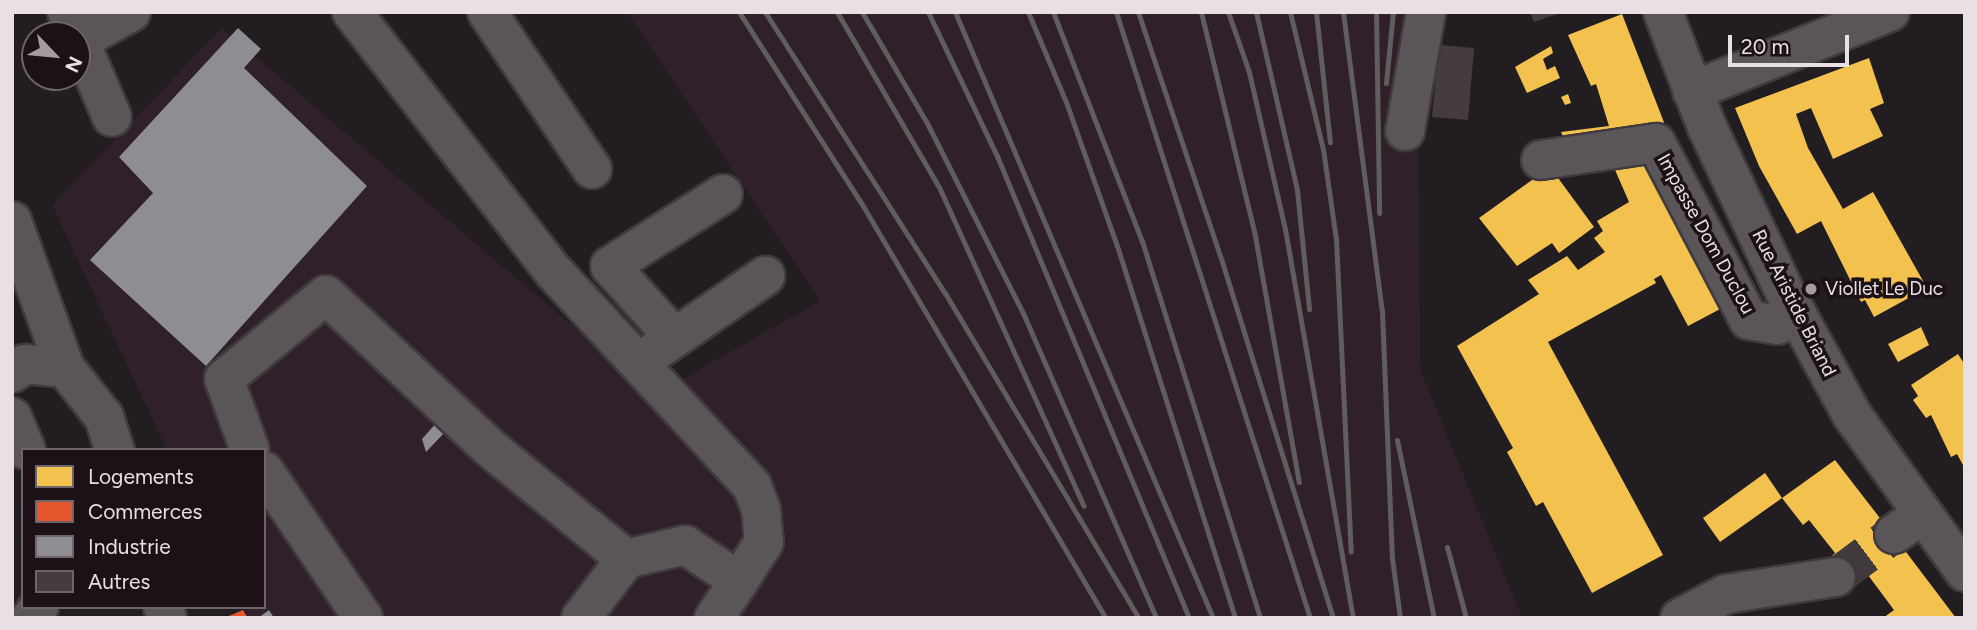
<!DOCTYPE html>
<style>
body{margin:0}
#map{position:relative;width:1977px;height:630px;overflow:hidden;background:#221d20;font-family:Figtree,sans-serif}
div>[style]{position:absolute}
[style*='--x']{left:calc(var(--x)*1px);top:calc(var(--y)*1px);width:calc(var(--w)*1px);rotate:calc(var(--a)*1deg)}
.built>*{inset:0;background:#2f2029}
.homes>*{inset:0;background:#f2c14e}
.shops>*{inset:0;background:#e4572e}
.industry>*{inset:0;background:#8d8d92}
.building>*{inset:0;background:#463b3d}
.minor-tunnel>*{height:38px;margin-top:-19px;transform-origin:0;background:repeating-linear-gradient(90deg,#403a3d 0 38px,transparent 0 57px)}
.roads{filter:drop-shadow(2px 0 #3f3a3e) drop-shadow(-2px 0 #3f3a3e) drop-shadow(0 2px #3f3a3e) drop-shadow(0 -2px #3f3a3e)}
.minor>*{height:38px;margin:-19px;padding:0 19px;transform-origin:19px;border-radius:19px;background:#5a5558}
.rail>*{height:5px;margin:-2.5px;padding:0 2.5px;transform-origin:2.5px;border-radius:2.5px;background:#605d5f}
.dots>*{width:19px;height:19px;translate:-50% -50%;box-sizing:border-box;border:4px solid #1c1117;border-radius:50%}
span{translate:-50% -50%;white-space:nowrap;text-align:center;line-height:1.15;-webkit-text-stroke:7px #1c1117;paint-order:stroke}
.street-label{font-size:19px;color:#e8e0e4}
.poi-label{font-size:19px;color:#e8e0e4}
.left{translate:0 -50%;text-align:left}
.frame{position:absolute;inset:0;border:14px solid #e8e0e4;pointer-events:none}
.legend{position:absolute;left:21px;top:448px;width:245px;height:161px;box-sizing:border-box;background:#1c1117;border:2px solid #6e6469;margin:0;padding:9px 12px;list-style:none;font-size:21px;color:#e8e0e4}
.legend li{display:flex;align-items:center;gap:14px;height:35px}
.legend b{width:35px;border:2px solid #6e6469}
.north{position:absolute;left:21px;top:21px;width:70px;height:70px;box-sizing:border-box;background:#1c1117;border:2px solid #6e6469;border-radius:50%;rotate:116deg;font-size:19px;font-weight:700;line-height:28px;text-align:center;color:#e8e0e4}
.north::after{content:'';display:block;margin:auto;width:24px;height:32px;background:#a39c9f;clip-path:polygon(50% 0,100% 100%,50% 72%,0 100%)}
.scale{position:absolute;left:1728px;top:35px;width:121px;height:32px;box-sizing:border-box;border:4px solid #e8e0e4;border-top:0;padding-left:9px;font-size:21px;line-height:24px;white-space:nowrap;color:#e8e0e4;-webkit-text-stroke:5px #1c1117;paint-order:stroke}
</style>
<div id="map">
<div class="built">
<i style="clip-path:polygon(627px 12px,1417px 12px,1420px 369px,1522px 618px,249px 618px,243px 607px,264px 607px,264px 450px,167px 450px,52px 205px,222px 28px,654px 395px,820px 301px)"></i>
</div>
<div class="homes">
<i style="clip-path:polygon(1622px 14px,1665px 125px,1628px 140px,1567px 145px,1561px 132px,1609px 126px,1596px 84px,1591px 86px,1568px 35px)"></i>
<i style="clip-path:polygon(1551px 46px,1553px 53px,1543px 59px,1547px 70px,1555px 66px,1560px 78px,1527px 93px,1515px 67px)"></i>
<i style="clip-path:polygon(1869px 58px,1884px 103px,1870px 109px,1883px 136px,1833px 159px,1811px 108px,1796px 114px,1808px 148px,1843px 209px,1873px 192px,1927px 288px,1874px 317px,1865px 300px,1861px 302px,1821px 221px,1797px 234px,1759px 166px,1735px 108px)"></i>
<i style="clip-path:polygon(1568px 94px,1571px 103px,1565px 105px,1561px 97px)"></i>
<i style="clip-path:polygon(1646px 160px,1724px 307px,1688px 326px,1661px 275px,1654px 279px,1656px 283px,1548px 342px,1663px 555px,1592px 593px,1543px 502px,1536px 506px,1507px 452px,1513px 448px,1457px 346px,1539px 294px,1528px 280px,1567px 256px,1578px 270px,1605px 252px,1594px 238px,1603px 231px,1597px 221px,1629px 202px,1612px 163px)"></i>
<i style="clip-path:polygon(1550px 167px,1594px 227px,1559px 253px,1552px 243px,1517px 266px,1479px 218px)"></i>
<i style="clip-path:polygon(1921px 327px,1929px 345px,1898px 362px,1888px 344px)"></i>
<i style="clip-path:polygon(1958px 354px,1965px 365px,1963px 465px,1957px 454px,1951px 457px,1931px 415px,1926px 418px,1913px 400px,1918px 396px,1911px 385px)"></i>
<i style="clip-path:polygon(1835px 460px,1900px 544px,1956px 618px,1883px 618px,1894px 610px,1865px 571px,1847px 584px,1829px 559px,1835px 553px,1809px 520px,1803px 525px,1782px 498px)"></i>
<i style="clip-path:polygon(1765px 473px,1782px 498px,1720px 542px,1703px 518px)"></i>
</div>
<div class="shops">
<i style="clip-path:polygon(243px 610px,248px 618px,224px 618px)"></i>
</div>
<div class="industry">
<i style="clip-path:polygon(238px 28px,261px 49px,244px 68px,367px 186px,206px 366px,90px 260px,153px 193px,119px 157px)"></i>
<i style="clip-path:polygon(438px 421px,447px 430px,426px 452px,422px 439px)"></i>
<i style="clip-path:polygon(269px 610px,274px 618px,258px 618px)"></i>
</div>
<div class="building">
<i style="clip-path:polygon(1530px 12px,1560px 12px,1560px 13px,1534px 22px)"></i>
<i style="clip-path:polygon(1439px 45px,1474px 48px,1468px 120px,1432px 117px)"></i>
</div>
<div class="minor-tunnel">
<i style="--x:1836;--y:577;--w:72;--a:-36.6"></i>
</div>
<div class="roads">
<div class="minor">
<i style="--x:67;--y:12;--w:114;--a:66.8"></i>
<i style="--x:352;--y:12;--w:329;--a:52.2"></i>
<i style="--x:554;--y:272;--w:292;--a:47.2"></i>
<i style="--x:752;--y:486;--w:25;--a:69"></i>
<i style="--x:761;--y:509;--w:33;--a:85"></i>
<i style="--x:764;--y:542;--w:46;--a:122.7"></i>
<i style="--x:487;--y:12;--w:189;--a:56.2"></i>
<i style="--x:1663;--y:12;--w:123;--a:69.1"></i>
<i style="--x:1707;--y:127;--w:189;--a:64.7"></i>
<i style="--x:1788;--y:298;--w:133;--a:61.3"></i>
<i style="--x:1852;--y:415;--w:193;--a:54.3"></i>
<i style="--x:80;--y:40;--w:58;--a:-28.8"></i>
<i style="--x:1692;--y:91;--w:213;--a:-21.8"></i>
<i style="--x:1405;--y:131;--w:121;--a:-80"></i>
<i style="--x:1541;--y:160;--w:116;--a:-8.4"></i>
<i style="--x:1656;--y:143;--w:200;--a:62.3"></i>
<i style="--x:1749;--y:320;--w:28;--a:10"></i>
<i style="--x:1777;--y:325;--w:23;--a:-18"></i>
<i style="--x:12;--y:221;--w:156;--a:70.2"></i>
<i style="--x:673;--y:336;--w:94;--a:-132"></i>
<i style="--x:610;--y:266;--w:134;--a:-32.5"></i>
<i style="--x:654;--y:352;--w:135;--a:-34.4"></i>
<i style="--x:12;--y:373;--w:16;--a:-35"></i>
<i style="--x:25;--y:364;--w:40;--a:5.7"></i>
<i style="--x:65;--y:368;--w:63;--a:51.5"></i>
<i style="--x:104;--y:417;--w:35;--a:72"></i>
<i style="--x:12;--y:417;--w:36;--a:67"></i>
<i style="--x:250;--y:450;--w:76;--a:-110.1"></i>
<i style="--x:224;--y:379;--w:132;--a:-39.5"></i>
<i style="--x:326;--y:295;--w:224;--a:43"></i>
<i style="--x:490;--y:448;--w:176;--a:39.2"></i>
<i style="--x:264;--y:471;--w:177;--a:56"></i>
<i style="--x:1894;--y:534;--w:34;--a:-34"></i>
<i style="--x:163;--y:607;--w:12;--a:70"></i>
<i style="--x:31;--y:618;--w:14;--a:-54"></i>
<i style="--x:581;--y:618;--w:74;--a:-52.7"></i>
<i style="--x:626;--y:559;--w:61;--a:-13.3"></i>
<i style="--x:685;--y:545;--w:65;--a:33.7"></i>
<i style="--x:739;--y:581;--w:45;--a:124"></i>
<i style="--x:1680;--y:618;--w:52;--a:-27.6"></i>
<i style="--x:1726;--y:594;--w:111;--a:-8.8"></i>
</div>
</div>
<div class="rail">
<i style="--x:739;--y:12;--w:224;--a:57.4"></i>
<i style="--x:860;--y:201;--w:484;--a:59.5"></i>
<i style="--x:765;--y:12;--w:334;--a:57.4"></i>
<i style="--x:945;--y:293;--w:378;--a:59.2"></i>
<i style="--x:837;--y:12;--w:203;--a:59.8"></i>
<i style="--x:939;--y:187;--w:350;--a:65.6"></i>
<i style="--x:862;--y:12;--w:131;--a:59.7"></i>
<i style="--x:928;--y:125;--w:211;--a:63.2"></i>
<i style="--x:1023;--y:313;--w:333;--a:66.4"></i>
<i style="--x:928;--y:12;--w:160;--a:64.4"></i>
<i style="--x:997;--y:156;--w:500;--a:67.43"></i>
<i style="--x:955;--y:12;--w:659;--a:66.94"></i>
<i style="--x:1028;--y:12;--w:98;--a:67.1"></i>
<i style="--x:1066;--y:102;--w:159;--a:70.5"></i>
<i style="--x:1119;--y:252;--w:384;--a:72.4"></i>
<i style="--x:1053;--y:12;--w:246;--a:68.8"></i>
<i style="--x:1142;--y:241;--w:395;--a:72.6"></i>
<i style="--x:1116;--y:12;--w:636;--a:72.25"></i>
<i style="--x:1138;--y:12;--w:270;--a:71.4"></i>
<i style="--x:1224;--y:268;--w:367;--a:72.7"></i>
<i style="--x:1201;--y:12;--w:230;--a:76.4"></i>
<i style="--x:1255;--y:236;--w:250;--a:79.9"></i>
<i style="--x:1228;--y:12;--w:64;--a:70.7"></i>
<i style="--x:1249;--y:72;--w:161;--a:77.1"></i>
<i style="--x:1285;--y:229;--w:395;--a:80.1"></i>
<i style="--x:1256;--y:12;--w:183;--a:77"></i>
<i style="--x:1297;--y:190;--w:120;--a:84.2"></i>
<i style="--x:1290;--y:12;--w:141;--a:76.5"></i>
<i style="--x:1323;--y:149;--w:91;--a:81.8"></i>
<i style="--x:1336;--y:239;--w:313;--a:87.3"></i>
<i style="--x:1316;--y:12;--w:131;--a:83.9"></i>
<i style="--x:1343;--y:12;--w:302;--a:82.6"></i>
<i style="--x:1382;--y:311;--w:247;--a:87.7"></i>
<i style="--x:1392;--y:558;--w:61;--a:82.4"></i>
<i style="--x:1376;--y:12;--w:201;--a:89.1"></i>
<i style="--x:1386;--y:83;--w:71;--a:-84.4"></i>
<i style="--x:1397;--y:440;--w:182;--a:78.3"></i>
<i style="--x:1447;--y:547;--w:73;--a:75"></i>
</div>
<div class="dots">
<i style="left:1811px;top:289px;background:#a39c9f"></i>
</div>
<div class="street-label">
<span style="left:1706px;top:234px;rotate:61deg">Impasse Dom Duclou</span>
<span style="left:1794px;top:303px;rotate:63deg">Rue Aristide Briand</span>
</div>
<div class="poi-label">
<span class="left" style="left:1825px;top:289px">Viollet Le Duc</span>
</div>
<div class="frame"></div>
<ul class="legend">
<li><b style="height:19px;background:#f2c14e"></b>Logements</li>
<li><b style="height:19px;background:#e4572e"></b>Commerces</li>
<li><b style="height:19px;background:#8d8d92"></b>Industrie</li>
<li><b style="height:19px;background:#463b3d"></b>Autres</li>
</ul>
<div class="north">N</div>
<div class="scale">20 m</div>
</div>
